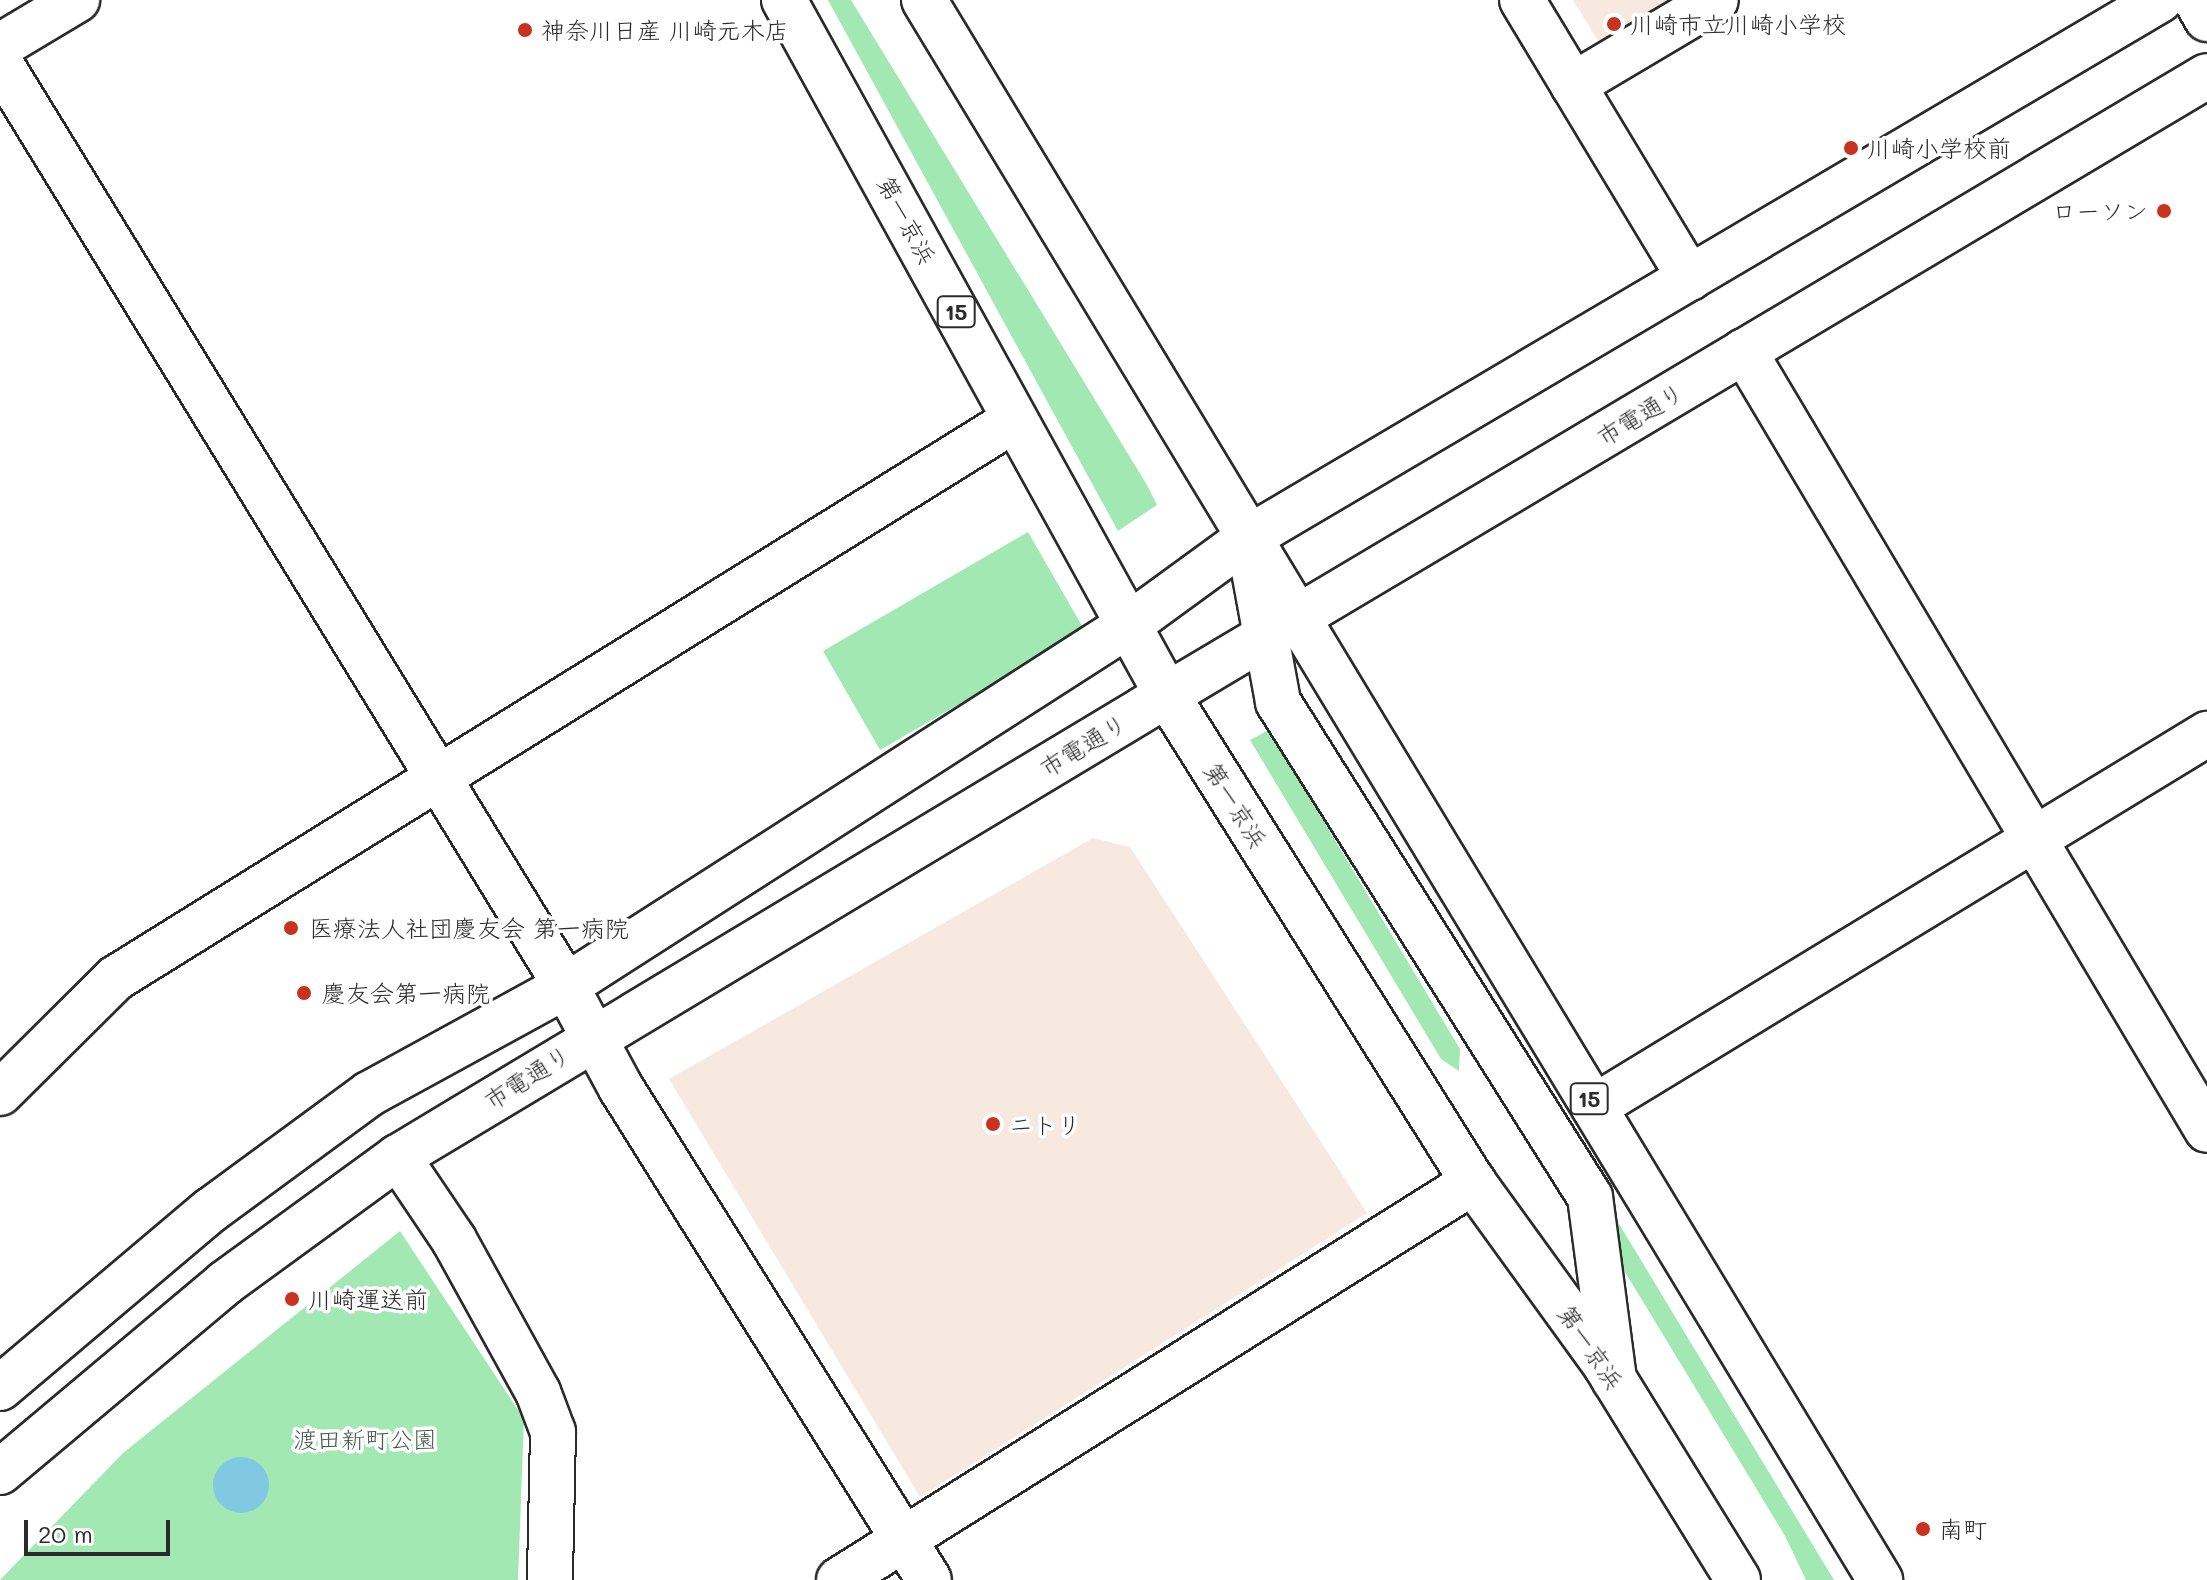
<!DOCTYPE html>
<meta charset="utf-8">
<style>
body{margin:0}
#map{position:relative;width:2207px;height:1580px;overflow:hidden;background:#fff;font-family:Mali,"Klee One",sans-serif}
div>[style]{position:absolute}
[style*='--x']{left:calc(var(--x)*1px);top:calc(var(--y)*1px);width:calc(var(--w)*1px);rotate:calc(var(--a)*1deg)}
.built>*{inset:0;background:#f7e9df}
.green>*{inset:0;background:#a2e8b3}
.water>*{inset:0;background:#81c8e2}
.round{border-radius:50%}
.roads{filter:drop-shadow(2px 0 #2b2b2b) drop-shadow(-2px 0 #2b2b2b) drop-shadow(0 2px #2b2b2b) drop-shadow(0 -2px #2b2b2b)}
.minor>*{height:44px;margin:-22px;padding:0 22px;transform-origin:22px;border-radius:22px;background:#fff}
.major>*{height:44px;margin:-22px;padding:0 22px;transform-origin:22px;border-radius:22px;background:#fff}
.highway>*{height:44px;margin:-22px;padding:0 22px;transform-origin:22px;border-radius:22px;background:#fff}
.dots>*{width:22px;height:22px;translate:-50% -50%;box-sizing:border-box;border:4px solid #fff;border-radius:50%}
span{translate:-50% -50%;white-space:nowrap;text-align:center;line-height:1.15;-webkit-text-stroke:7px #fff;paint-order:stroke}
.shield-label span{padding:2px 6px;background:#fff;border:2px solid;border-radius:6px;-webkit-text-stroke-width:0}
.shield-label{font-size:22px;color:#2b2b2b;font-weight:700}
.poi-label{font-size:24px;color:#2b2b2b}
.left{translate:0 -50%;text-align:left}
.right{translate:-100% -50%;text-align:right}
.street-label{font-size:24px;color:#2b2b2b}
.park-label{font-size:24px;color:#495a4d}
.scale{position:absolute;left:24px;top:1520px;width:146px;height:36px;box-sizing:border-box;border:4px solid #2b2b2b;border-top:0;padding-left:10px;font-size:24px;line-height:28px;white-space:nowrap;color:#2b2b2b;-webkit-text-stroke:6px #fff;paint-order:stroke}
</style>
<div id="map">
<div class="built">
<i style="clip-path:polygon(1573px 0,1681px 0,1602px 47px)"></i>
<i style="clip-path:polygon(1093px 838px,1130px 847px,1367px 1213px,920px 1497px,669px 1079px)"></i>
</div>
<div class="green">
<i style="clip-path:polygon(828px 0,851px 0,1147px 485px,1157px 505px,1118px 531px)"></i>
<i style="clip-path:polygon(1028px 532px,1085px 631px,880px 750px,823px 651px)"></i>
<i style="clip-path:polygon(1269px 730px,1460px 1049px,1459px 1071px,1441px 1059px,1250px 740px)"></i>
<i style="clip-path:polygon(1330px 745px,1834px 1580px,1806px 1580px,1785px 1536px,1307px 747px)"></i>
<i style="clip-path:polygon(400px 1231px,524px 1419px,518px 1580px,0 1580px,123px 1453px)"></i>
</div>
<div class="water">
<i class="round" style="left:213px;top:1457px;width:56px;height:56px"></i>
</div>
<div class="roads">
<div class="minor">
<i style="--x:1522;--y:0;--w:325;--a:58.9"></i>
<i style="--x:2196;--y:0;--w:22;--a:60"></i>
<i style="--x:0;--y:46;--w:90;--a:-30.9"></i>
<i style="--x:0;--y:63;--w:1083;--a:58.48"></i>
<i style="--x:566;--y:986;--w:116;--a:61.7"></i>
<i style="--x:621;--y:1088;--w:580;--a:57.95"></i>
<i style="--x:1573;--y:85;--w:166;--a:-30.7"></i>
<i style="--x:1744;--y:351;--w:906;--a:59.27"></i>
<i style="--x:0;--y:1093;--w:163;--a:-44.8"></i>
<i style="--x:116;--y:978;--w:1057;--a:-31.86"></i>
<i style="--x:1594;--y:1107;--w:718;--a:-31.32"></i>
<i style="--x:398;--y:1157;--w:100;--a:56"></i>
<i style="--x:454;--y:1240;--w:174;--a:61.1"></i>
<i style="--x:538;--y:1392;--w:43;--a:69.4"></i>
<i style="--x:553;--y:1432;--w:148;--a:91.2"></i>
<i style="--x:0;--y:1388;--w:276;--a:-40.2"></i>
<i style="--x:211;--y:1210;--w:196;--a:-36.3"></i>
<i style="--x:369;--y:1094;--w:225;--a:-28.7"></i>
<i style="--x:566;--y:986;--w:670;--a:-32.69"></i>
<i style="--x:0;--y:1472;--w:294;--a:-40"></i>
<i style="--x:225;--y:1283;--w:214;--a:-36.1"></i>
<i style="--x:398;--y:1157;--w:897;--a:-31"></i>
<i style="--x:839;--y:1580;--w:749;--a:-32.12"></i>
</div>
<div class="major">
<i style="--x:1248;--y:538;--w:167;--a:79.6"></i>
<i style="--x:1278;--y:702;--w:585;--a:57.78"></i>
<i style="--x:1590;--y:1197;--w:184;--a:82.5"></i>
<i style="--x:1130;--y:624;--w:146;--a:-36.1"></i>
<i style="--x:1248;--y:538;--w:1059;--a:-30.54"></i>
<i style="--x:1167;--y:695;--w:1210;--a:-30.76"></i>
</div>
<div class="highway">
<i style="--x:784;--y:0;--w:794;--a:61.14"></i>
<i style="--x:1167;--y:695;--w:575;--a:57.86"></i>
<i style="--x:1473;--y:1182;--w:227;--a:54.1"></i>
<i style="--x:1606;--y:1366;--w:251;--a:58.3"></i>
<i style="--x:924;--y:0;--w:1847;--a:58.82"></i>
</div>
</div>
<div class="dots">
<i style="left:1614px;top:24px;background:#c8321e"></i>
<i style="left:525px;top:30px;background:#c8321e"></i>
<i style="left:1851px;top:148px;background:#c8321e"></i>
<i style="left:2164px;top:211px;background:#c8321e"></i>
<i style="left:291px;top:928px;background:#c8321e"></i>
<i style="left:304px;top:993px;background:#c8321e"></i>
<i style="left:993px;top:1124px;background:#c8321e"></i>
<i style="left:292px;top:1299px;background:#c8321e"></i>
<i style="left:1923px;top:1529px;background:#c8321e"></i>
</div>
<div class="shield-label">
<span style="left:956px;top:312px">15</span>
<span style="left:1589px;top:1099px">15</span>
</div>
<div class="poi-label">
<span class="left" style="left:1630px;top:24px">川崎市立川崎小学校</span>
<span class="left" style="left:541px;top:30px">神奈川日産 川崎元木店</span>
<span class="left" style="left:1867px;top:148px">川崎小学校前</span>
<span class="right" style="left:2148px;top:211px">ローソン</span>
<span class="left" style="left:309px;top:928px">医療法人社団慶友会 第一病院</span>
<span class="left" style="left:322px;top:993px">慶友会第一病院</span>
<span class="left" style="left:1009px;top:1124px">ニトリ</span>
<span class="left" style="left:308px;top:1299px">川崎運送前</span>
<span class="left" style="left:1939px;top:1529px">南町</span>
</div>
<div class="street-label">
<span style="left:907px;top:220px;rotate:62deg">第一京浜</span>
<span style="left:1640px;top:414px;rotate:-31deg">市電通り</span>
<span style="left:1083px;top:745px;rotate:-31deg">市電通り</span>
<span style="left:1236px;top:805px;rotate:58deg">第一京浜</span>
<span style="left:527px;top:1077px;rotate:-32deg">市電通り</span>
<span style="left:1591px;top:1347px;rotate:56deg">第一京浜</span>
</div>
<div class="park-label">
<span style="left:365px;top:1439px">渡田新町公園</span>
</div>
<div class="scale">20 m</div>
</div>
